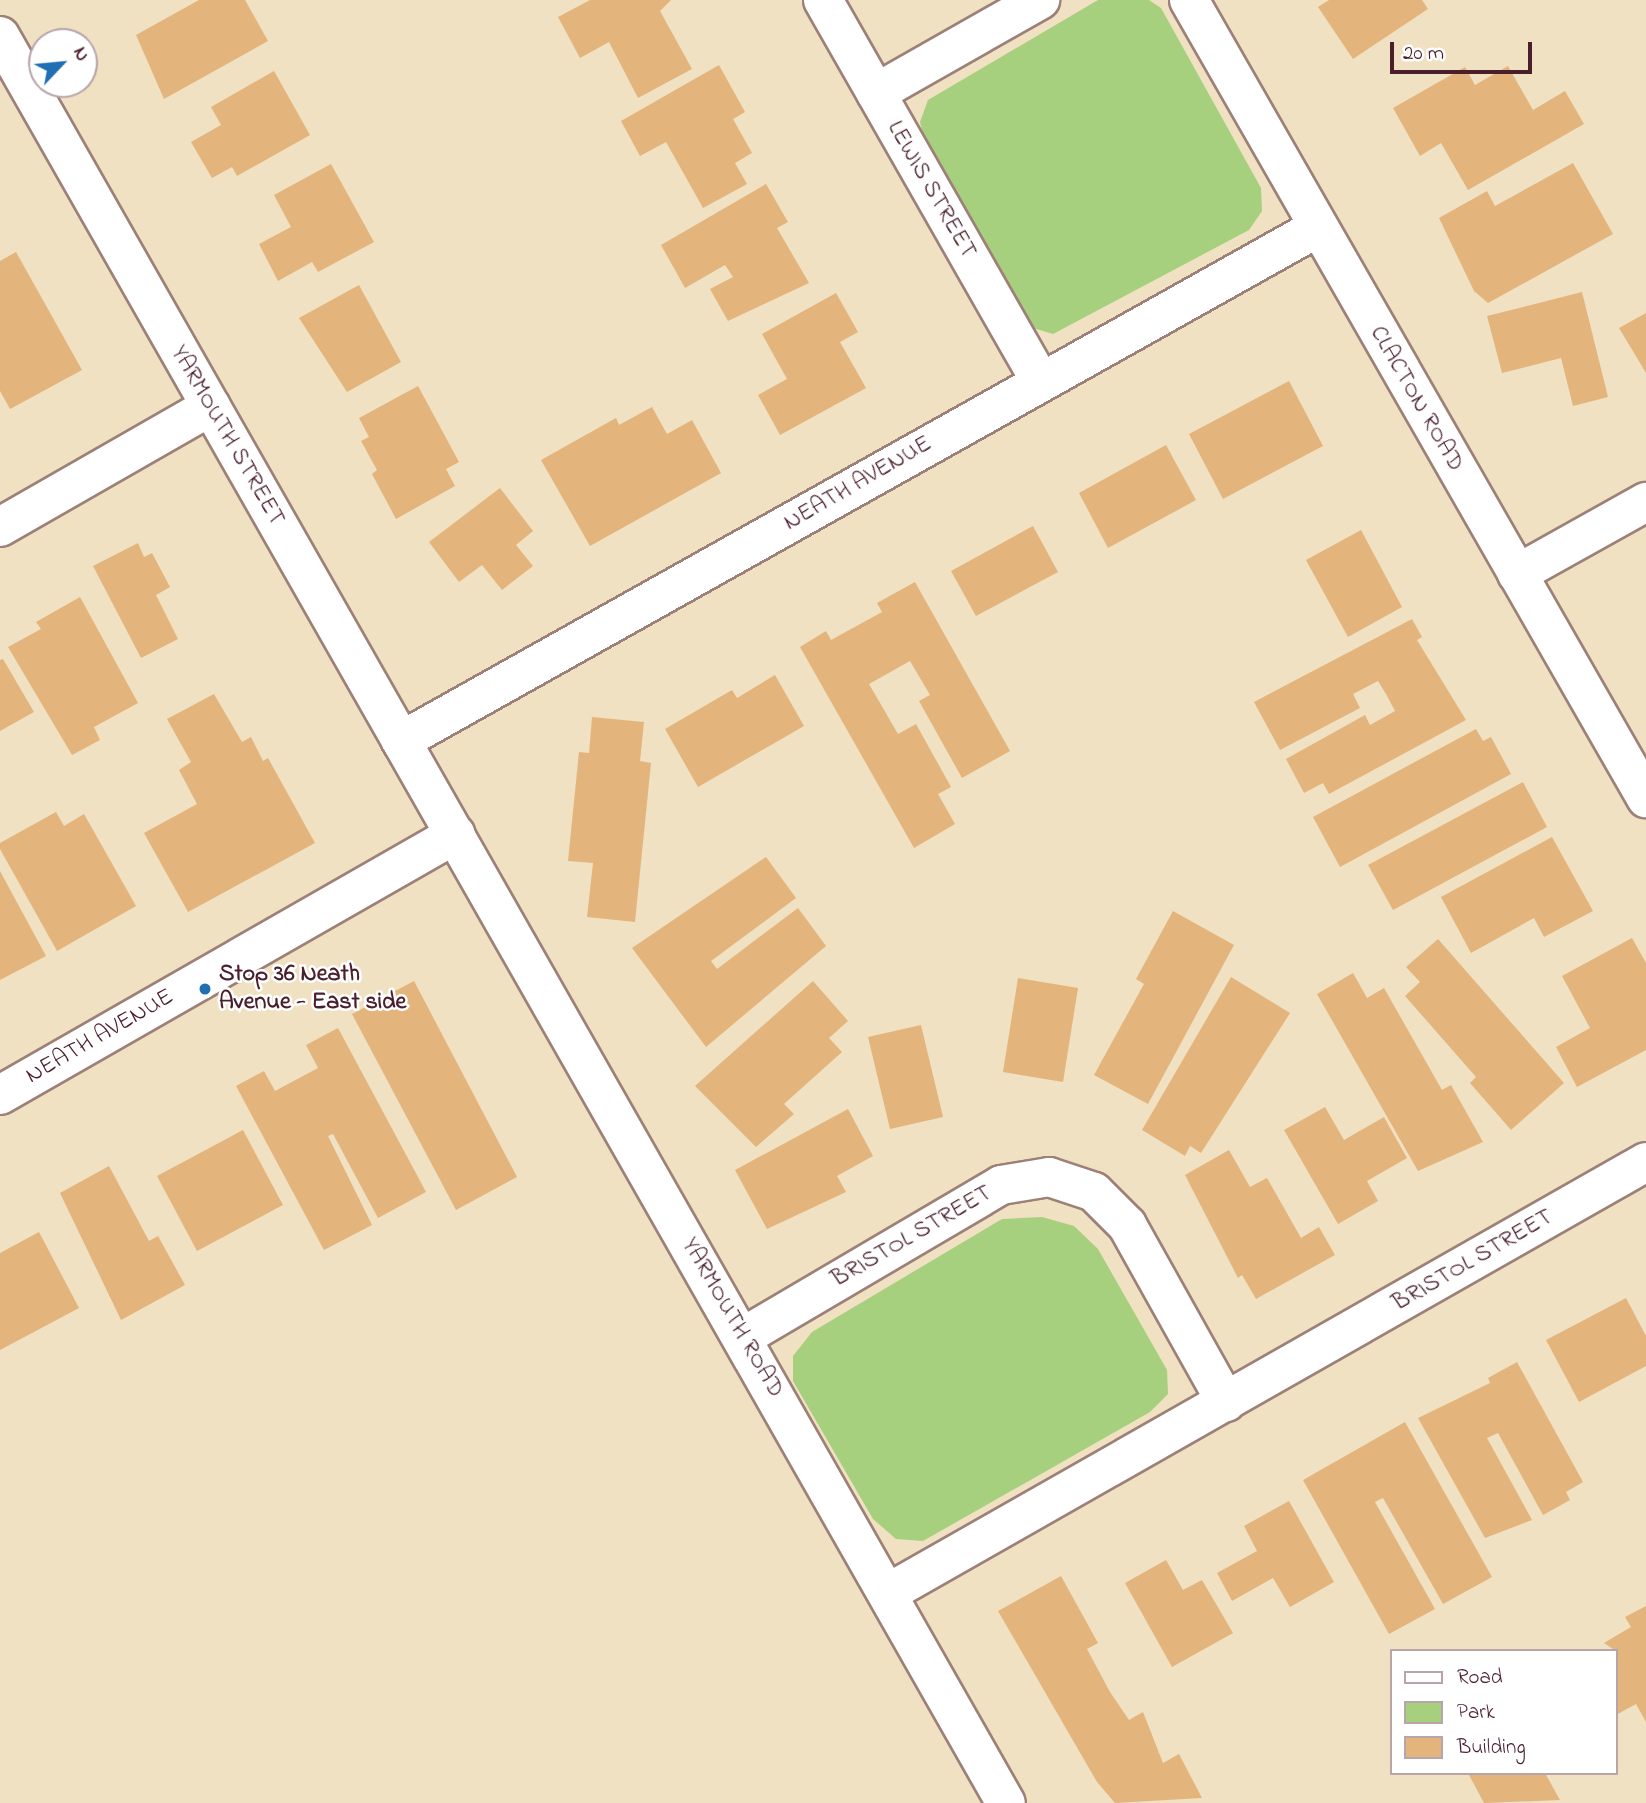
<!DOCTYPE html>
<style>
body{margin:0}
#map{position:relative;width:1646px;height:1803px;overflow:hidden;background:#f0e1c3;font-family:"Indie Flower",sans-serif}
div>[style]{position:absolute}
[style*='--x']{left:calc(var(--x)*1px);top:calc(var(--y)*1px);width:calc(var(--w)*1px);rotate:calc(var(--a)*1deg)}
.green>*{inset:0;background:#a6d07d}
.building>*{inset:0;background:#e3b47c}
.roads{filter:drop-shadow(2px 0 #9d8077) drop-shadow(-2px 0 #9d8077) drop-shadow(0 2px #9d8077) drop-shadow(0 -2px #9d8077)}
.minor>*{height:38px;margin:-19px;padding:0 19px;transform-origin:19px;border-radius:19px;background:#fff}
.dots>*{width:19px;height:19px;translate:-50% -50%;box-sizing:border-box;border:4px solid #fff;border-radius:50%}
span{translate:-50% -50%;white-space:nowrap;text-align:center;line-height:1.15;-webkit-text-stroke:5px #fff;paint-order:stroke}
.street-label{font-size:24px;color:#4a1f2b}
.poi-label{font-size:24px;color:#4a1f2b;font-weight:700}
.left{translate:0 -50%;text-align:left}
.legend{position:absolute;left:1390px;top:1649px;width:228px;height:126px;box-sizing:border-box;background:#fff;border:2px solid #b7a5aa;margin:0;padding:9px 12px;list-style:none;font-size:21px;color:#4a1f2b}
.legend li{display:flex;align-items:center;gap:14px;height:35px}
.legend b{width:35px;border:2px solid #b7a5aa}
.north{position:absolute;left:28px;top:28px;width:70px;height:70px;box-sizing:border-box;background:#fff;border:2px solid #b7a5aa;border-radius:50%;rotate:64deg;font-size:19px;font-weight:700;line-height:28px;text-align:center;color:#4a1f2b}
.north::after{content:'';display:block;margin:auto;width:24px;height:32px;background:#1f6fb2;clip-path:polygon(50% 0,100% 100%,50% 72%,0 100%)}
.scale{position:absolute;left:1390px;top:42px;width:142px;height:32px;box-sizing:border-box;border:4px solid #4a1f2b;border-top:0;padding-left:9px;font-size:21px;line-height:24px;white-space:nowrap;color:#4a1f2b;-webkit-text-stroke:5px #fff;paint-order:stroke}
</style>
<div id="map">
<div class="green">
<i style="clip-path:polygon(1098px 0,1149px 0,1161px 8px,1261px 188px,1262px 211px,1249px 230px,1053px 334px,1033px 328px,925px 144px,920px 122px,928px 100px)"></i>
<i style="clip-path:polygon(1042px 1217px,1074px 1226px,1098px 1249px,1167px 1370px,1168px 1394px,1150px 1412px,923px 1541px,896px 1539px,873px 1519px,793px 1381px,793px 1356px,812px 1332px,1002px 1219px)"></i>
</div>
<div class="building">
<i style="clip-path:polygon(199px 0,245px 0,268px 41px,164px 99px,136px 35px)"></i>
<i style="clip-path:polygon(590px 0,671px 0,660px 11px,692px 69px,638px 98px,609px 42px,580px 58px,558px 17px)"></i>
<i style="clip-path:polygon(1329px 0,1422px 0,1428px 9px,1353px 59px,1318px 7px)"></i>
<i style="clip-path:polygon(719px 65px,745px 112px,733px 119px,752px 153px,735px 163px,747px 184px,703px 208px,666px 142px,640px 156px,621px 121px)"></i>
<i style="clip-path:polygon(1508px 66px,1533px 110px,1565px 91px,1584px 124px,1468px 190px,1441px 143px,1420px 156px,1393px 108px,1465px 67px,1475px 85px)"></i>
<i style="clip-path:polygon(274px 71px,310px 135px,237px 176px,232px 167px,212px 178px,191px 142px,221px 125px,211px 107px)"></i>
<i style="clip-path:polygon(1573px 163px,1613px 234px,1488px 303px,1474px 291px,1439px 218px,1487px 191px,1495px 206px)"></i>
<i style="clip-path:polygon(331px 164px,374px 242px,318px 272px,312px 262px,278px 281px,259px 244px,291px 227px,274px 195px)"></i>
<i style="clip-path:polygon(766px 184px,788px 222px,777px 228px,809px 283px,728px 321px,710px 289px,733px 277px,725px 265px,685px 288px,661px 245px)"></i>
<i style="clip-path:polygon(16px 252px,82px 370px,10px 409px,0 391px,0 261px)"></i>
<i style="clip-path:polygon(359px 285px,401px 362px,347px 392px,299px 318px)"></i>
<i style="clip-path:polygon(1582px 292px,1608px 397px,1573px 406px,1561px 358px,1502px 373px,1487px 316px)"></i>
<i style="clip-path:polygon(836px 293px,858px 332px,840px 342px,866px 388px,780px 435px,758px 395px,787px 379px,762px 334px)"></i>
<i style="clip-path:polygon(1646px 313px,1646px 373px,1619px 328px)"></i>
<i style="clip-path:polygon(1289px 381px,1323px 446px,1223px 499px,1189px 434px)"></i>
<i style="clip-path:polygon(418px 386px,459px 462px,446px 469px,455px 486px,396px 519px,372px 474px,377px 470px,361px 441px,369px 437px,359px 418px)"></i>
<i style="clip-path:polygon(652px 407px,667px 434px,692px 420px,721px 473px,590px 546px,541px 460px,616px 418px,619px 425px)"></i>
<i style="clip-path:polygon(1166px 445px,1196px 500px,1108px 548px,1079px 493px)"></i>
<i style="clip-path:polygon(500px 488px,533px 531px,516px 545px,533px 566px,502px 590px,482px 565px,459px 582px,429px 542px)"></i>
<i style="clip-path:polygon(1033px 526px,1058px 572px,976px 616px,951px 571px)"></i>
<i style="clip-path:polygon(1361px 530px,1402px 607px,1348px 637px,1306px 560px)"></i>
<i style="clip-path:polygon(138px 543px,144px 557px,152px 553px,170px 587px,156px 595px,178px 639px,141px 658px,93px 566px)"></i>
<i style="clip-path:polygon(915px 582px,1010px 751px,962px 778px,919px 701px,930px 695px,910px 661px,869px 684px,898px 734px,916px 724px,951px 787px,938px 794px,955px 824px,914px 848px,800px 647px,826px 631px,831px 640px,882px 612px,877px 603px)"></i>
<i style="clip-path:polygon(80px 597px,138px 703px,94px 727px,100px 740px,72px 755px,8px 647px,41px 629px,36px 622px)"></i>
<i style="clip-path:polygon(1412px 619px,1422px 637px,1417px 640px,1466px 720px,1329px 794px,1323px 783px,1304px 793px,1286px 759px,1365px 715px,1370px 725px,1395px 711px,1386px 694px,1378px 681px,1353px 694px,1360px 708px,1280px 750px,1254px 702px)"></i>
<i style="clip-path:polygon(3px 659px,34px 712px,0 731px,0 660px)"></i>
<i style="clip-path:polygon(775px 675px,804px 726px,698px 787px,665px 729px,732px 690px,737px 698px)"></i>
<i style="clip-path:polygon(214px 694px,242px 742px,251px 737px,263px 761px,268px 758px,315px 843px,188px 912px,144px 833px,197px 804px,179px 770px,191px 762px,167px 719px)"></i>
<i style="clip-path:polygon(592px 717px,644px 722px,640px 761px,651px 763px,635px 922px,587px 917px,593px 863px,568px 861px,579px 752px,589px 753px)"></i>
<i style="clip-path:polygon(1476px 729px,1483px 741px,1491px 737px,1511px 774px,1340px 867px,1313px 817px)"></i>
<i style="clip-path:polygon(1523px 782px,1547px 827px,1393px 910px,1368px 865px)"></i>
<i style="clip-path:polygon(56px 812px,64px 826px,84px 814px,136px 906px,57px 951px,0 849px,0 843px)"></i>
<i style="clip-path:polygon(1552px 837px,1593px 911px,1544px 937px,1534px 918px,1471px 953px,1441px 897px)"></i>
<i style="clip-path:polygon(766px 857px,796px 898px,711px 961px,717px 969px,798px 908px,826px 946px,706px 1047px,632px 948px)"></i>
<i style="clip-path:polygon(0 871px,46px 956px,0 980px)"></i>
<i style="clip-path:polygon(1173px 911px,1234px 945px,1148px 1104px,1094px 1075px,1144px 984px,1136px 979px)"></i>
<i style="clip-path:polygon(1632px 938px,1646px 963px,1646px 1050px,1577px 1087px,1556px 1047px,1590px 1028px,1562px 976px)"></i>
<i style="clip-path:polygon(1438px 939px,1564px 1083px,1511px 1130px,1470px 1083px,1476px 1077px,1405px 996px,1420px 982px,1406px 967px)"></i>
<i style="clip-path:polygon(1353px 973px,1367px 998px,1384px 988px,1442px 1090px,1451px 1085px,1483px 1142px,1418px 1171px,1317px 994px)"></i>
<i style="clip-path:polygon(1231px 977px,1290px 1013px,1201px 1153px,1190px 1146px,1185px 1156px,1142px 1130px)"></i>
<i style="clip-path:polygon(1018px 978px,1078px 988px,1063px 1082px,1003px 1072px)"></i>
<i style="clip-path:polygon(414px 981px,517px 1177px,456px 1210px,352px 1014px)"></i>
<i style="clip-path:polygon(813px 981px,848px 1021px,829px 1038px,842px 1052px,784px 1104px,794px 1114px,756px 1147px,695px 1086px)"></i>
<i style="clip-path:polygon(921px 1025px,943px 1117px,890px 1129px,868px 1037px)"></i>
<i style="clip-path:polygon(338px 1028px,426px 1192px,378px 1218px,333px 1134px,328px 1136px,372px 1225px,324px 1250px,236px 1086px,264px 1071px,275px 1091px,318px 1068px,306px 1045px)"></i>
<i style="clip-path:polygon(1325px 1107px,1344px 1140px,1384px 1117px,1407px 1158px,1367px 1181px,1378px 1201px,1338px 1224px,1284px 1130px)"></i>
<i style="clip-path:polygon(848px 1109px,873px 1156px,837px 1176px,846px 1192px,767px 1229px,735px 1170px)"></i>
<i style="clip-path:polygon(243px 1130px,283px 1205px,197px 1251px,157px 1176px)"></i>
<i style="clip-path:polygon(1229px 1150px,1250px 1187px,1267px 1178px,1301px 1238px,1319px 1227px,1335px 1255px,1256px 1299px,1242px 1275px,1238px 1278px,1185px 1175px)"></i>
<i style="clip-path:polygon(109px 1166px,149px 1241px,158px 1236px,185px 1285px,121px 1320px,60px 1193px)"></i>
<i style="clip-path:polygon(39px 1232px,79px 1308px,0 1350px,0 1253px)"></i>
<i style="clip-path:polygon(1626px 1298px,1646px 1336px,1646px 1366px,1579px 1402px,1546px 1340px)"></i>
<i style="clip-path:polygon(1517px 1362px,1583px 1482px,1566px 1492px,1570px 1500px,1543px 1515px,1498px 1433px,1487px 1438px,1532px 1520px,1485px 1538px,1418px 1418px,1490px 1383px,1488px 1378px)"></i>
<i style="clip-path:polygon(1405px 1422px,1492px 1577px,1443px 1604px,1383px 1498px,1375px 1502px,1435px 1609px,1389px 1634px,1303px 1480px)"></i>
<i style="clip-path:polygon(1289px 1501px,1334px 1582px,1290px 1607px,1273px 1578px,1232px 1601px,1217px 1573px,1257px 1551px,1244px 1526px)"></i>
<i style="clip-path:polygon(1166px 1560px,1183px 1590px,1202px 1580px,1233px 1633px,1172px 1667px,1125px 1583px)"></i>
<i style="clip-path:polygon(1061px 1576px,1098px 1643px,1087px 1649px,1110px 1692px,1129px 1720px,1143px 1712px,1163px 1763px,1179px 1754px,1202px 1798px,1115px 1803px,1097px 1782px,998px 1611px)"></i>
<i style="clip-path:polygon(1646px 1606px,1646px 1722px,1636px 1704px,1616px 1715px,1616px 1651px,1604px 1643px,1631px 1627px,1625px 1617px)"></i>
<i style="clip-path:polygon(1468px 1773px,1545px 1773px,1560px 1800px,1484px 1803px)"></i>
</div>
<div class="roads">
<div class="minor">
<i style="--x:823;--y:0;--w:438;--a:60.3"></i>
<i style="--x:1189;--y:0;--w:920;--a:60.2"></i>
<i style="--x:0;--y:36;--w:2033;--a:60.35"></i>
<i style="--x:876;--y:93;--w:189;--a:-29.6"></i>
<i style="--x:0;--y:527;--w:243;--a:-29.8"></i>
<i style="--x:1517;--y:574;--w:148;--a:-29.2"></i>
<i style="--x:401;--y:741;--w:1050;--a:-29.25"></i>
<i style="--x:0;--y:1095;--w:525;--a:-29.79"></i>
<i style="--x:743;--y:1337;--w:299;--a:-30.5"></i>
<i style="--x:1001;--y:1185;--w:49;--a:-9.5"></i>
<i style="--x:1049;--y:1177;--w:47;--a:18.4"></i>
<i style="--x:1094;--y:1192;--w:47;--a:45"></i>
<i style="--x:1127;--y:1225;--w:203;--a:60.8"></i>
<i style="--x:888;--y:1593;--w:872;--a:-29.62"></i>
</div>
</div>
<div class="dots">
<i style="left:205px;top:989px;background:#1f6fb2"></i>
</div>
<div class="street-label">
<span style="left:931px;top:190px;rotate:60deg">LEWIS STREET</span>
<span style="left:1416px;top:399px;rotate:60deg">CLACTON ROAD</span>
<span style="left:227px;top:436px;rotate:60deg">YARMOUTH STREET</span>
<span style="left:858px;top:484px;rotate:-30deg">NEATH AVENUE</span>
<span style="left:100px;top:1037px;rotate:-30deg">NEATH AVENUE</span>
<span style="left:912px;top:1237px;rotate:-30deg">BRISTOL STREET</span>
<span style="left:1473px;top:1261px;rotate:-30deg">BRISTOL STREET</span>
<span style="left:732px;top:1318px;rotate:60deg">YARMOUTH ROAD</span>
</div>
<div class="poi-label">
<span class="left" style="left:219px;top:989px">Stop 36 Neath<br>Avenue - East side</span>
</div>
<ul class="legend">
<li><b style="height:9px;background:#fff"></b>Road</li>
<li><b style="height:19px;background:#a6d07d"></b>Park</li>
<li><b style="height:19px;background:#e3b47c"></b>Building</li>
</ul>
<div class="north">N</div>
<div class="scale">20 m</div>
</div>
